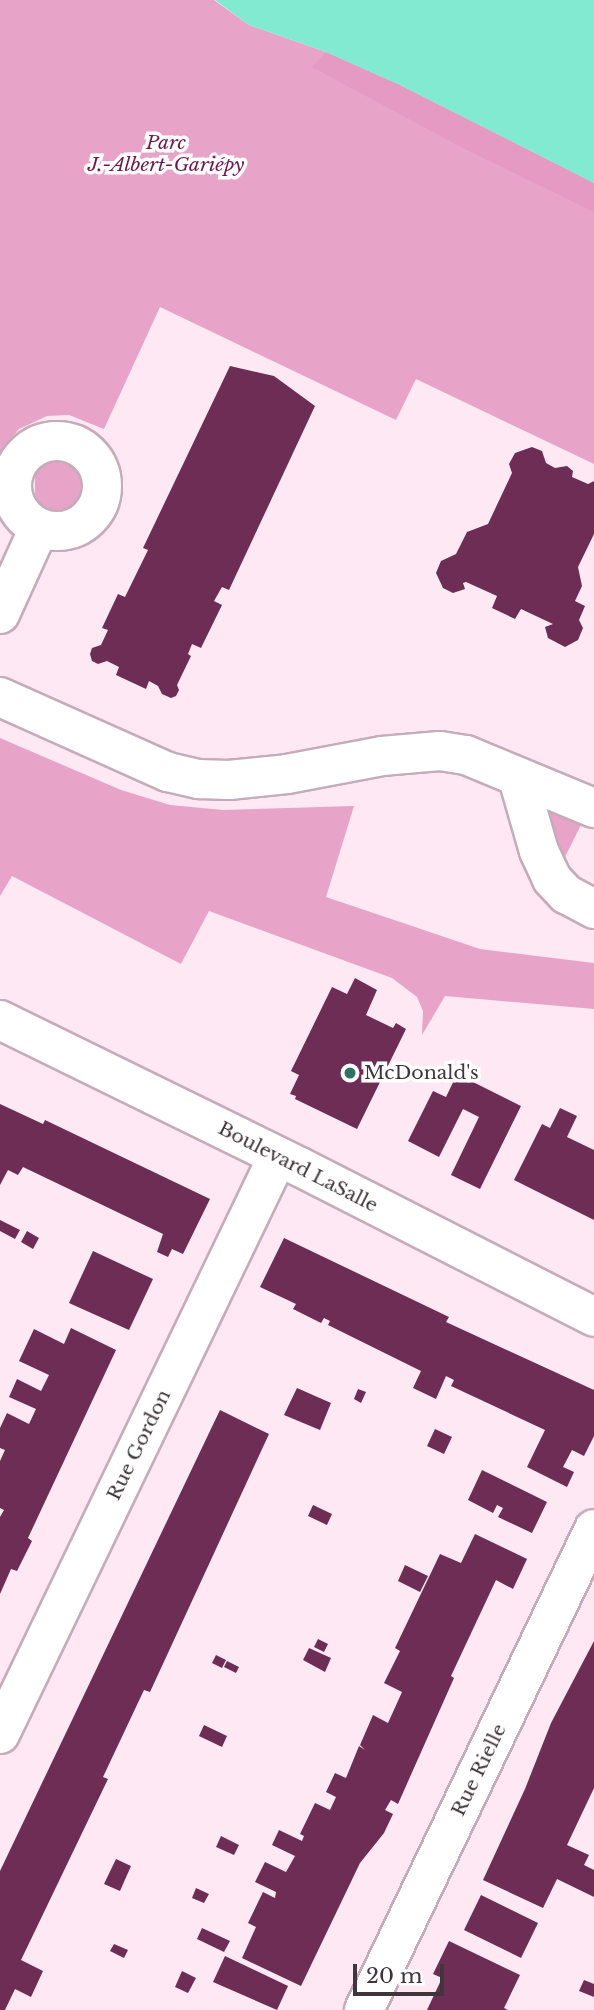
<!DOCTYPE html>
<meta charset="utf-8">
<style>
body{margin:0}
#map{position:relative;width:594px;height:2010px;overflow:hidden;background:#fee8f3;font-family:"Libre Baskerville",serif}
div>[style]{position:absolute}
[style*='--x']{left:calc(var(--x)*1px);top:calc(var(--y)*1px);width:calc(var(--w)*1px);rotate:calc(var(--a)*1deg)}
.green>*{inset:0;background:#e8a3c9}
.forest>*{inset:0;background:#e59ac3}
.water>*{inset:0;background:#82ead0}
.building>*{inset:0;background:#6e2d54}
.roads{filter:drop-shadow(2px 0 #c6acba) drop-shadow(-2px 0 #c6acba) drop-shadow(0 2px #c6acba) drop-shadow(0 -2px #c6acba)}
.minor>*{height:38px;margin:-19px;padding:0 19px;transform-origin:19px;border-radius:19px;background:#fff}
.minor>.ring{margin:-19px;padding:0;box-sizing:content-box;background:none;border:38px solid #fff;border-radius:50%}
.major>*{height:38px;margin:-19px;padding:0 19px;transform-origin:19px;border-radius:19px;background:#fff}
.dots>*{width:19px;height:19px;translate:-50% -50%;box-sizing:border-box;border:4px solid #fff;border-radius:50%}
span{translate:-50% -50%;white-space:nowrap;text-align:center;line-height:1.15;-webkit-text-stroke:7px #fff;paint-order:stroke}
.park-label{font-size:19px;color:#6e1850;font-style:italic}
.poi-label{font-size:19px;color:#40353b}
.left{translate:0 -50%;text-align:left}
.street-label{font-size:19px;color:#40353b}
.scale{position:absolute;left:353px;top:1964px;width:91px;height:32px;box-sizing:border-box;border:4px solid #40353b;border-top:0;padding-left:9px;font-size:21px;line-height:24px;white-space:nowrap;color:#40353b;-webkit-text-stroke:5px #fff;paint-order:stroke}
</style>
<div id="map">
<div class="green">
<i style="clip-path:polygon(0 0,214px 0,249px 25px,326px 52px,400px 85px,594px 183px,594px 464px,416px 379px,396px 420px,160px 307px,104px 429px,69px 415px,47px 416px,19px 429px,0 452px)"></i>
<i style="clip-path:polygon(62px 457px,81px 470px,86px 478px,86px 491px,72px 508px,46px 514px,35px 495px,35px 474px,46px 462px)"></i>
<i style="clip-path:polygon(0 738px,121px 790px,170px 805px,223px 810px,354px 806px,326px 897px,480px 949px,594px 963px,594px 1009px,445px 996px,422px 1035px,423px 1011px,417px 997px,392px 978px,209px 911px,181px 964px,12px 876px,0 896px)"></i>
<i style="clip-path:polygon(553px 811px,582px 823px,562px 863px,547px 815px)"></i>
</div>
<div class="forest">
<i style="clip-path:polygon(326px 52px,400px 85px,594px 183px,594px 212px,459px 146px,312px 67px)"></i>
</div>
<div class="water">
<i style="clip-path:polygon(215px 0,594px 0,594px 183px,400px 85px,326px 52px,249px 25px)"></i>
</div>
<div class="building">
<i style="clip-path:polygon(230px 366px,274px 376px,315px 406px,229px 590px,222px 587px,214px 601px,222px 605px,201px 648px,192px 644px,188px 654px,191px 656px,177px 685px,179px 690px,176px 696px,171px 698px,162px 694px,158px 686px,149px 681px,146px 689px,116px 675px,119px 667px,107px 661px,98px 664px,92px 661px,90px 654px,92px 648px,101px 645px,108px 630px,102px 628px,118px 594px,125px 597px,148px 550px,143px 548px)"></i>
<i style="clip-path:polygon(532px 447px,542px 451px,546px 463px,555px 468px,567px 466px,573px 471px,572px 477px,588px 484px,594px 481px,594px 534px,578px 567px,582px 586px,575px 601px,585px 606px,579px 620px,583px 628px,578px 640px,565px 647px,548px 638px,545px 627px,553px 624px,521px 609px,515px 619px,492px 608px,497px 596px,466px 582px,463px 583px,465px 589px,453px 593px,443px 588px,436px 573px,441px 561px,456px 554px,467px 532px,488px 524px,512px 473px,509px 464px,515px 453px)"></i>
<i style="clip-path:polygon(355px 978px,377px 990px,366px 1015px,393px 1028px,396px 1023px,406px 1029px,357px 1129px,295px 1099px,296px 1096px,290px 1094px,299px 1075px,291px 1071px,332px 987px,347px 994px)"></i>
<i style="clip-path:polygon(457px 1074px,521px 1106px,480px 1189px,451px 1175px,479px 1117px,463px 1109px,439px 1157px,408px 1141px,433px 1091px,446px 1097px)"></i>
<i style="clip-path:polygon(0 1104px,43px 1124px,45px 1120px,210px 1199px,183px 1254px,172px 1249px,168px 1257px,157px 1252px,163px 1234px,23px 1167px,18px 1175px,8px 1170px,0 1185px)"></i>
<i style="clip-path:polygon(560px 1108px,577px 1116px,567px 1137px,594px 1150px,594px 1220px,514px 1180px,542px 1124px,550px 1128px)"></i>
<i style="clip-path:polygon(0 1220px,20px 1230px,15px 1239px,0 1231px)"></i>
<i style="clip-path:polygon(27px 1231px,39px 1238px,33px 1249px,21px 1242px)"></i>
<i style="clip-path:polygon(284px 1238px,449px 1317px,446px 1322px,594px 1390px,594px 1436px,584px 1456px,572px 1450px,563px 1467px,574px 1472px,567px 1487px,527px 1467px,545px 1430px,451px 1386px,454px 1380px,446px 1376px,436px 1399px,413px 1388px,421px 1371px,328px 1325px,330px 1321px,324px 1318px,321px 1323px,293px 1309px,296px 1304px,260px 1287px)"></i>
<i style="clip-path:polygon(93px 1251px,153px 1279px,129px 1330px,69px 1303px)"></i>
<i style="clip-path:polygon(71px 1328px,116px 1350px,28px 1538px,32px 1541px,17px 1571px,11px 1569px,0 1594px,0 1517px,4px 1510px,0 1508px,0 1461px,5px 1450px,0 1448px,0 1428px,7px 1413px,29px 1424px,36px 1409px,9px 1397px,17px 1379px,41px 1391px,49px 1375px,19px 1361px,34px 1329px,64px 1344px)"></i>
<i style="clip-path:polygon(297px 1388px,331px 1403px,320px 1430px,284px 1415px)"></i>
<i style="clip-path:polygon(358px 1389px,366px 1392px,361px 1403px,354px 1399px)"></i>
<i style="clip-path:polygon(220px 1410px,269px 1434px,150px 1692px,144px 1690px,103px 1777px,108px 1779px,21px 1960px,43px 1971px,31px 1997px,15px 1989px,5px 2010px,0 2010px,0 1871px)"></i>
<i style="clip-path:polygon(435px 1429px,452px 1437px,444px 1454px,427px 1446px)"></i>
<i style="clip-path:polygon(482px 1470px,547px 1502px,532px 1533px,498px 1517px,503px 1508px,497px 1505px,493px 1513px,468px 1500px)"></i>
<i style="clip-path:polygon(313px 1505px,332px 1514px,327px 1525px,308px 1516px)"></i>
<i style="clip-path:polygon(475px 1534px,527px 1559px,513px 1589px,496px 1580px,451px 1676px,454px 1678px,398px 1804px,391px 1800px,385px 1810px,393px 1814px,384px 1833px,360px 1863px,301px 1986px,242px 1958px,256px 1927px,248px 1923px,263px 1892px,275px 1898px,276px 1892px,255px 1882px,265px 1862px,286px 1872px,295px 1856px,272px 1845px,279px 1830px,302px 1841px,304px 1836px,300px 1834px,315px 1803px,330px 1810px,336px 1797px,326px 1792px,335px 1773px,346px 1778px,359px 1746px,365px 1750px,360px 1745px,373px 1715px,388px 1723px,402px 1692px,384px 1683px,400px 1651px,395px 1648px,440px 1554px,461px 1563px)"></i>
<i style="clip-path:polygon(405px 1565px,428px 1576px,420px 1592px,398px 1581px)"></i>
<i style="clip-path:polygon(318px 1639px,328px 1644px,324px 1652px,314px 1647px)"></i>
<i style="clip-path:polygon(594px 1641px,594px 1788px,567px 1845px,589px 1855px,584px 1865px,594px 1870px,594px 1897px,557px 1879px,543px 1908px,483px 1880px,525px 1789px,551px 1723px)"></i>
<i style="clip-path:polygon(309px 1648px,331px 1658px,325px 1672px,303px 1660px)"></i>
<i style="clip-path:polygon(216px 1655px,226px 1660px,222px 1668px,212px 1663px)"></i>
<i style="clip-path:polygon(227px 1661px,239px 1667px,236px 1673px,224px 1667px)"></i>
<i style="clip-path:polygon(204px 1725px,227px 1736px,222px 1747px,199px 1736px)"></i>
<i style="clip-path:polygon(221px 1836px,239px 1845px,234px 1855px,216px 1847px)"></i>
<i style="clip-path:polygon(116px 1859px,131px 1866px,120px 1891px,104px 1884px)"></i>
<i style="clip-path:polygon(196px 1888px,209px 1894px,204px 1903px,192px 1898px)"></i>
<i style="clip-path:polygon(481px 1895px,538px 1923px,521px 1958px,464px 1930px)"></i>
<i style="clip-path:polygon(202px 1928px,230px 1941px,224px 1952px,197px 1939px)"></i>
<i style="clip-path:polygon(449px 1941px,520px 1975px,504px 2008px,508px 2010px,427px 2010px,442px 1978px,433px 1974px)"></i>
<i style="clip-path:polygon(114px 1944px,128px 1950px,124px 1958px,110px 1951px)"></i>
<i style="clip-path:polygon(225px 1956px,288px 1986px,277px 2010px,213px 1982px)"></i>
<i style="clip-path:polygon(182px 1971px,196px 1978px,188px 1993px,175px 1987px)"></i>
<i style="clip-path:polygon(584px 1980px,594px 1984px,594px 1997px,579px 1991px)"></i>
</div>
<div class="roads">
<div class="minor">
<i class="ring" style="left:12px;top:441px;width:52px;height:52px"></i>
<i style="--x:0;--y:614;--w:94;--a:-65.6"></i>
<i style="--x:0;--y:697;--w:184;--a:24.1"></i>
<i style="--x:168;--y:772;--w:32;--a:13"></i>
<i style="--x:199;--y:779;--w:30;--a:2"></i>
<i style="--x:229;--y:780;--w:58;--a:-5.9"></i>
<i style="--x:287;--y:774;--w:97;--a:-10.7"></i>
<i style="--x:382;--y:756;--w:58;--a:-4.9"></i>
<i style="--x:440;--y:751;--w:26;--a:9"></i>
<i style="--x:466;--y:755;--w:139;--a:22.5"></i>
<i style="--x:518;--y:778;--w:76;--a:74"></i>
<i style="--x:539;--y:851;--w:31;--a:65"></i>
<i style="--x:552;--y:879;--w:21;--a:47"></i>
<i style="--x:566;--y:894;--w:32;--a:28"></i>
<i style="--x:0;--y:1734;--w:641;--a:-64.31"></i>
<i style="--x:364;--y:2010;--w:533;--a:-64.44"></i>
</div>
<div class="major">
<i style="--x:0;--y:1020;--w:334;--a:26.1"></i>
<i style="--x:300;--y:1167;--w:330;--a:27"></i>
</div>
</div>
<div class="dots">
<i style="left:350px;top:1073px;background:#2f7162"></i>
</div>
<div class="park-label">
<span style="left:166px;top:154px">Parc<br>J.-Albert-Gariépy</span>
</div>
<div class="poi-label">
<span class="left" style="left:364px;top:1073px">McDonald's</span>
</div>
<div class="street-label">
<span style="left:298px;top:1167px;rotate:27deg">Boulevard LaSalle</span>
<span style="left:139px;top:1445px;rotate:-64deg">Rue Gordon</span>
<span style="left:479px;top:1770px;rotate:-64deg">Rue Rielle</span>
</div>
<div class="scale">20 m</div>
</div>
